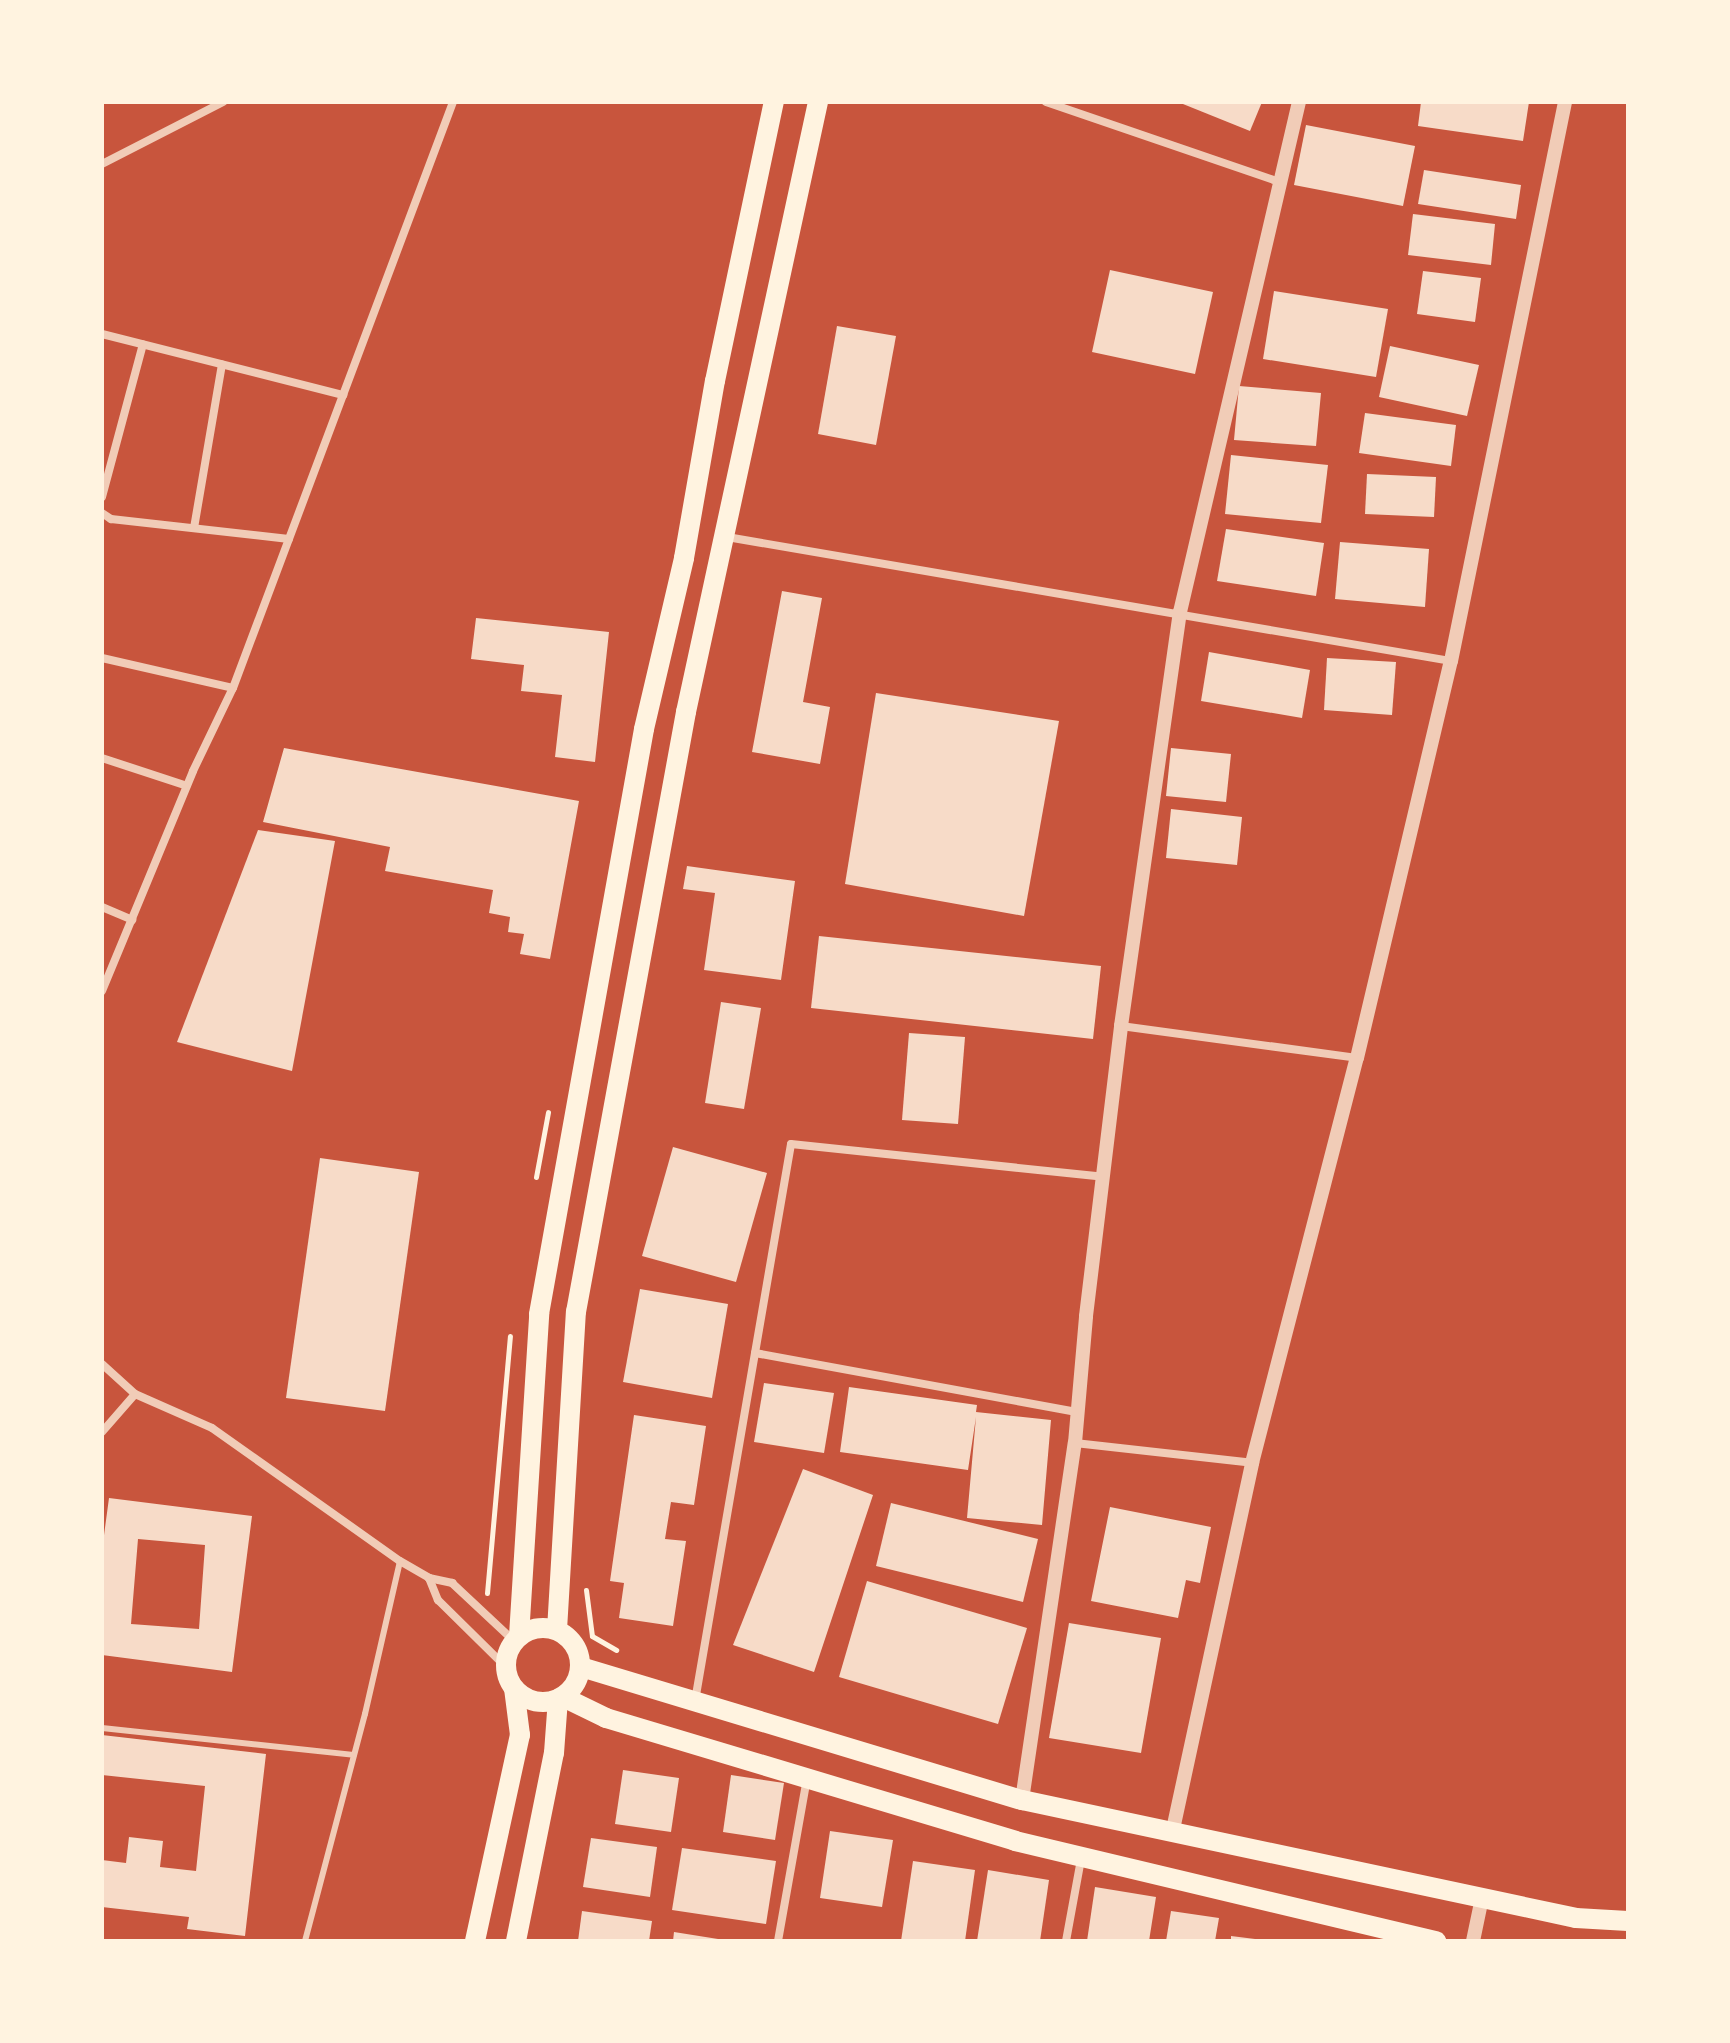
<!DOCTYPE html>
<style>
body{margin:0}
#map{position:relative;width:1730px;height:2043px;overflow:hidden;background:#c8553d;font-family:"Noto Sans",sans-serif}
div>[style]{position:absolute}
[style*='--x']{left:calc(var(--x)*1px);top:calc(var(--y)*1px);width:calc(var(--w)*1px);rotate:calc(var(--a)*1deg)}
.building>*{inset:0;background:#f7dbc8}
.path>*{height:5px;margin:-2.5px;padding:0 2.5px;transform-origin:2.5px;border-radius:2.5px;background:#fff3e0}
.service>*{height:6px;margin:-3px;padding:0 3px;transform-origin:3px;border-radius:3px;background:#f1ccb7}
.minor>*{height:8px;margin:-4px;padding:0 4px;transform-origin:4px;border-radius:4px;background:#f1ccb7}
.tertiary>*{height:14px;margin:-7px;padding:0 7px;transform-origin:7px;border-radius:7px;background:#f1ccb7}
.primary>*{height:20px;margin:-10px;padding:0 10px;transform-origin:10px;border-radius:10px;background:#fff3e0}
.primary>.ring{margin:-10px;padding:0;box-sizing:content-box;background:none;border:20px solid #fff3e0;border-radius:50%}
span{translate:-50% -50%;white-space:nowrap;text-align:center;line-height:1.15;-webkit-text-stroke:6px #fff3e0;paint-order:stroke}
.frame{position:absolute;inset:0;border:104px solid #fff3e0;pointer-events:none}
</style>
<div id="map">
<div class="building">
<i style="clip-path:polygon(1178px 102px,1262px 102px,1250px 131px)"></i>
<i style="clip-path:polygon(1421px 102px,1529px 102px,1523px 141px,1418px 126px)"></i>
<i style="clip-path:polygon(1306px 125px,1415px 146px,1403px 206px,1294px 185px)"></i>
<i style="clip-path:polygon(1424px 170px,1521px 185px,1516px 219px,1418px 204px)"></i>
<i style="clip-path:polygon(1413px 214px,1495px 224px,1491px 265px,1408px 255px)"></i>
<i style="clip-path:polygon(1110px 270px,1213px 292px,1195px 374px,1092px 352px)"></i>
<i style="clip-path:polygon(1423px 271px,1481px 278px,1475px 322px,1417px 314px)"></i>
<i style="clip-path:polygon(1274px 291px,1388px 309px,1376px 377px,1263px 359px)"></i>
<i style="clip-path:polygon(837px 326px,896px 336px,876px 445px,818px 434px)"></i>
<i style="clip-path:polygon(1390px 346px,1479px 365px,1467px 416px,1379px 397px)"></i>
<i style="clip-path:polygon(1239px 386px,1321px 393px,1316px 446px,1234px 440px)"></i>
<i style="clip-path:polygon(1365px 413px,1456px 425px,1451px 466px,1359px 453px)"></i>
<i style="clip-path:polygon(1231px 455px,1328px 465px,1321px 523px,1225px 514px)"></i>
<i style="clip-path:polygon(1367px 474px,1436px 477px,1434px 517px,1365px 514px)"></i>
<i style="clip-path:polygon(1226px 529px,1324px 543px,1316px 596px,1217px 581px)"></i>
<i style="clip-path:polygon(1340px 542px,1429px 549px,1425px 607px,1335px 599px)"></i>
<i style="clip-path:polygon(782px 591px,822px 598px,803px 702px,830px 707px,820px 764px,752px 752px)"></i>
<i style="clip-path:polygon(476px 618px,609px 632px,595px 762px,555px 757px,562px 695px,521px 691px,524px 665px,471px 659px)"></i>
<i style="clip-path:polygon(1209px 652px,1310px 670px,1302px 718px,1201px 701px)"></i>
<i style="clip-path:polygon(1327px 658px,1396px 662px,1392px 715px,1324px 710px)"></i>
<i style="clip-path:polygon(876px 693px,1059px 721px,1024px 916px,845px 884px)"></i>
<i style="clip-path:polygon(284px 748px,579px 801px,550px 959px,520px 954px,524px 934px,508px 932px,510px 917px,489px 913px,493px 890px,385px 871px,390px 847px,263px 822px)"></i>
<i style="clip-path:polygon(1171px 748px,1231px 754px,1226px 802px,1166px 796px)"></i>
<i style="clip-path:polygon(1171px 809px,1242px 817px,1237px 865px,1166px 858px)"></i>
<i style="clip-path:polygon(258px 830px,335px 841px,292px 1071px,177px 1042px)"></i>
<i style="clip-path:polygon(687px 866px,795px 881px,781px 980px,704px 970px,715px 893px,683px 889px)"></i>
<i style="clip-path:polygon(819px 936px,1101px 966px,1093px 1039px,811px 1008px)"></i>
<i style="clip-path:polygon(721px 1002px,761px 1008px,744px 1109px,705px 1103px)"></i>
<i style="clip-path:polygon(909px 1033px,965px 1037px,958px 1124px,902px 1120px)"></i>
<i style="clip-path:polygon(673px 1147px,767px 1173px,736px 1282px,642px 1256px)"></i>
<i style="clip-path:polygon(320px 1158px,419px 1172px,385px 1411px,286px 1398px)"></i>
<i style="clip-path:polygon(640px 1289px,728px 1304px,712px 1398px,623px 1382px)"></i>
<i style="clip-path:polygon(764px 1383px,834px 1393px,824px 1453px,754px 1442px)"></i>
<i style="clip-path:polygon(849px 1387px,977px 1405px,976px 1412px,1051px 1420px,1042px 1525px,967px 1518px,976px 1417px,968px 1470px,840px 1452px)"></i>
<i style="clip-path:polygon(634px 1415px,706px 1426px,694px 1505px,671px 1502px,665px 1539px,686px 1541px,673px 1626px,619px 1618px,624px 1583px,610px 1581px)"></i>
<i style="clip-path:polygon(803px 1469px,873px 1495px,814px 1672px,733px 1645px)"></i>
<i style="clip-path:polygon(evenodd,109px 1498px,252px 1516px,232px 1672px,102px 1655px,102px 1550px,109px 1498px,138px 1539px,205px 1545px,199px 1629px,131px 1624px,138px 1539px)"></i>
<i style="clip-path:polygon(891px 1503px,1038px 1539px,1023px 1602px,876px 1566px)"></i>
<i style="clip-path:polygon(1110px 1507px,1211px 1527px,1200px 1583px,1186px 1580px,1178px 1618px,1091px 1601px)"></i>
<i style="clip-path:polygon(867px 1581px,1027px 1628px,998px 1724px,839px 1677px)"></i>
<i style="clip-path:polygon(1069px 1623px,1161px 1638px,1141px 1753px,1049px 1738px)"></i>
<i style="clip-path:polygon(102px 1735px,266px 1754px,245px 1936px,187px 1929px,189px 1917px,102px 1907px,102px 1860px,126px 1863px,129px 1837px,163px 1841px,160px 1867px,196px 1871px,205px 1786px,102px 1775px)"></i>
<i style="clip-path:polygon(623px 1770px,679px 1778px,671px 1832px,615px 1824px)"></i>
<i style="clip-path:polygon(731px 1775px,784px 1783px,775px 1840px,723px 1832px)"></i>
<i style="clip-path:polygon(830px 1831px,893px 1840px,882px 1907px,820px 1898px)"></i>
<i style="clip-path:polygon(591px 1838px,657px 1847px,650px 1897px,583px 1887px)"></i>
<i style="clip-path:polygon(682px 1848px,776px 1861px,766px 1924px,672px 1910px)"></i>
<i style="clip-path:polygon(913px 1861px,975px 1870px,965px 1941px,901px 1941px)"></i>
<i style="clip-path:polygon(988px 1870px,1049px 1880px,1040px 1941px,977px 1941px)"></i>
<i style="clip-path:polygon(1095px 1887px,1156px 1897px,1149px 1941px,1087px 1941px)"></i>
<i style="clip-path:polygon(582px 1911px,652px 1921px,649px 1941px,578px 1941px)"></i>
<i style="clip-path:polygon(1171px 1911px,1219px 1918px,1215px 1941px,1166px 1941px)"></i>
<i style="clip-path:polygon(674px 1932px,718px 1939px,718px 1941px,673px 1941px)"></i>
<i style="clip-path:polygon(1231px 1936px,1255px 1939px,1255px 1941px,1231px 1941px)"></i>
</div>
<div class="path">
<i style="--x:536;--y:1177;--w:66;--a:-79.5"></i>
<i style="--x:586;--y:1590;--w:46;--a:82.6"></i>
<i style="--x:592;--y:1636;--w:28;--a:30"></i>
<i style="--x:487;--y:1593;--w:258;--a:-84.9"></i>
</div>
<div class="service">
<i style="--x:102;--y:1728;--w:253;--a:6.1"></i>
<i style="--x:305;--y:1941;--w:235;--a:-75.2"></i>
<i style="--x:365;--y:1714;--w:157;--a:-77.1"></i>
</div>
<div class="minor">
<i style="--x:1046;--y:102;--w:246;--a:18.9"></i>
<i style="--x:102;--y:164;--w:136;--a:-27.1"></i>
<i style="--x:102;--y:334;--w:249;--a:14.2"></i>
<i style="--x:102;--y:497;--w:158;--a:-75"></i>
<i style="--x:102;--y:513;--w:11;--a:34"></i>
<i style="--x:111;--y:519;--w:179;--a:6.4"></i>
<i style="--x:194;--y:528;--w:166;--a:-80.3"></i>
<i style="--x:727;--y:537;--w:735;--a:9.72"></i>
<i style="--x:102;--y:658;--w:134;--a:12.9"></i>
<i style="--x:102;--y:758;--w:89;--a:18.2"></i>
<i style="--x:102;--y:907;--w:33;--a:23"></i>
<i style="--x:102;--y:991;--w:238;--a:-67.5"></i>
<i style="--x:193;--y:771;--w:92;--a:-64.3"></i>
<i style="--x:233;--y:688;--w:626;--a:-69.42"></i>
<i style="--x:1121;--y:1026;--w:238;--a:7.7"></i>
<i style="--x:755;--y:1353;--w:327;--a:10.4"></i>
<i style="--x:102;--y:1364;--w:45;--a:42.3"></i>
<i style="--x:135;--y:1394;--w:84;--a:23.8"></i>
<i style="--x:212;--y:1428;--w:230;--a:35.3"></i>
<i style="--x:400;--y:1561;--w:34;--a:30"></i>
<i style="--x:429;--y:1578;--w:24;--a:12"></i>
<i style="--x:452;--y:1583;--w:85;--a:43.1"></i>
<i style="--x:102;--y:1432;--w:50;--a:-49"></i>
<i style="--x:1075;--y:1443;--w:178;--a:6.4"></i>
<i style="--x:429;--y:1578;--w:24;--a:68"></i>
<i style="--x:438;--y:1600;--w:94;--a:44.6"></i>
<i style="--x:695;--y:1701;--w:565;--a:-80.22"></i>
<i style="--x:791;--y:1144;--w:314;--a:6"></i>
<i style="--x:778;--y:1941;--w:165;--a:-79.9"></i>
<i style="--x:1066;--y:1941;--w:83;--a:-79.6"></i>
</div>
<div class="tertiary">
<i style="--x:1022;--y:1800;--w:361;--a:-81.6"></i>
<i style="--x:1075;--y:1443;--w:127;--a:-85"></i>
<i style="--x:1086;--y:1316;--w:292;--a:-83.1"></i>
<i style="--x:1121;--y:1026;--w:418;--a:-81.9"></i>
<i style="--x:1180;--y:612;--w:524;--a:-76.87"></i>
<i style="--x:1172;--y:1834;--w:380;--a:-77.8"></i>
<i style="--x:1252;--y:1463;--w:418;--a:-75.5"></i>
<i style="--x:1357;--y:1058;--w:408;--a:-76.7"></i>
<i style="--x:1451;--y:661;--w:571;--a:-78.47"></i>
<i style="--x:1473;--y:1941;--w:44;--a:-78.2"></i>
</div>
<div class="primary">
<i class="ring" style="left:506px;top:1628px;width:54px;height:54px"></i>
<i style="--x:557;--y:1630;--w:319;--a:-86.6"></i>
<i style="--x:576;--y:1312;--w:610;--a:-79.61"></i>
<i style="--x:686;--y:712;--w:624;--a:-77.79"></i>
<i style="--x:519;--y:1636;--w:323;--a:-86.4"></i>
<i style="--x:539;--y:1314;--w:594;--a:-79.82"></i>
<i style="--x:644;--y:729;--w:176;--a:-76.8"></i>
<i style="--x:684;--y:558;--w:180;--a:-80.1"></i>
<i style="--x:715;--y:381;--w:285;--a:-78.1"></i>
<i style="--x:581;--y:1667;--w:461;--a:16.8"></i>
<i style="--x:1022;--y:1800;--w:566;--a:12.02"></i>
<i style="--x:1576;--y:1918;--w:52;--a:3.3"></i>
<i style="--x:563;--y:1697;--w:48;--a:26"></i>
<i style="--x:606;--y:1718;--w:427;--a:16.7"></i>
<i style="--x:1015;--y:1841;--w:433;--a:13.4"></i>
<i style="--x:475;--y:1941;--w:211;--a:-77.7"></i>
<i style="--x:520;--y:1735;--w:47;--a:-97.3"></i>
<i style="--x:516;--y:1941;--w:192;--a:-78.6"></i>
<i style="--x:554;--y:1753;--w:54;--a:-85.8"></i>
</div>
<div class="frame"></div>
</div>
